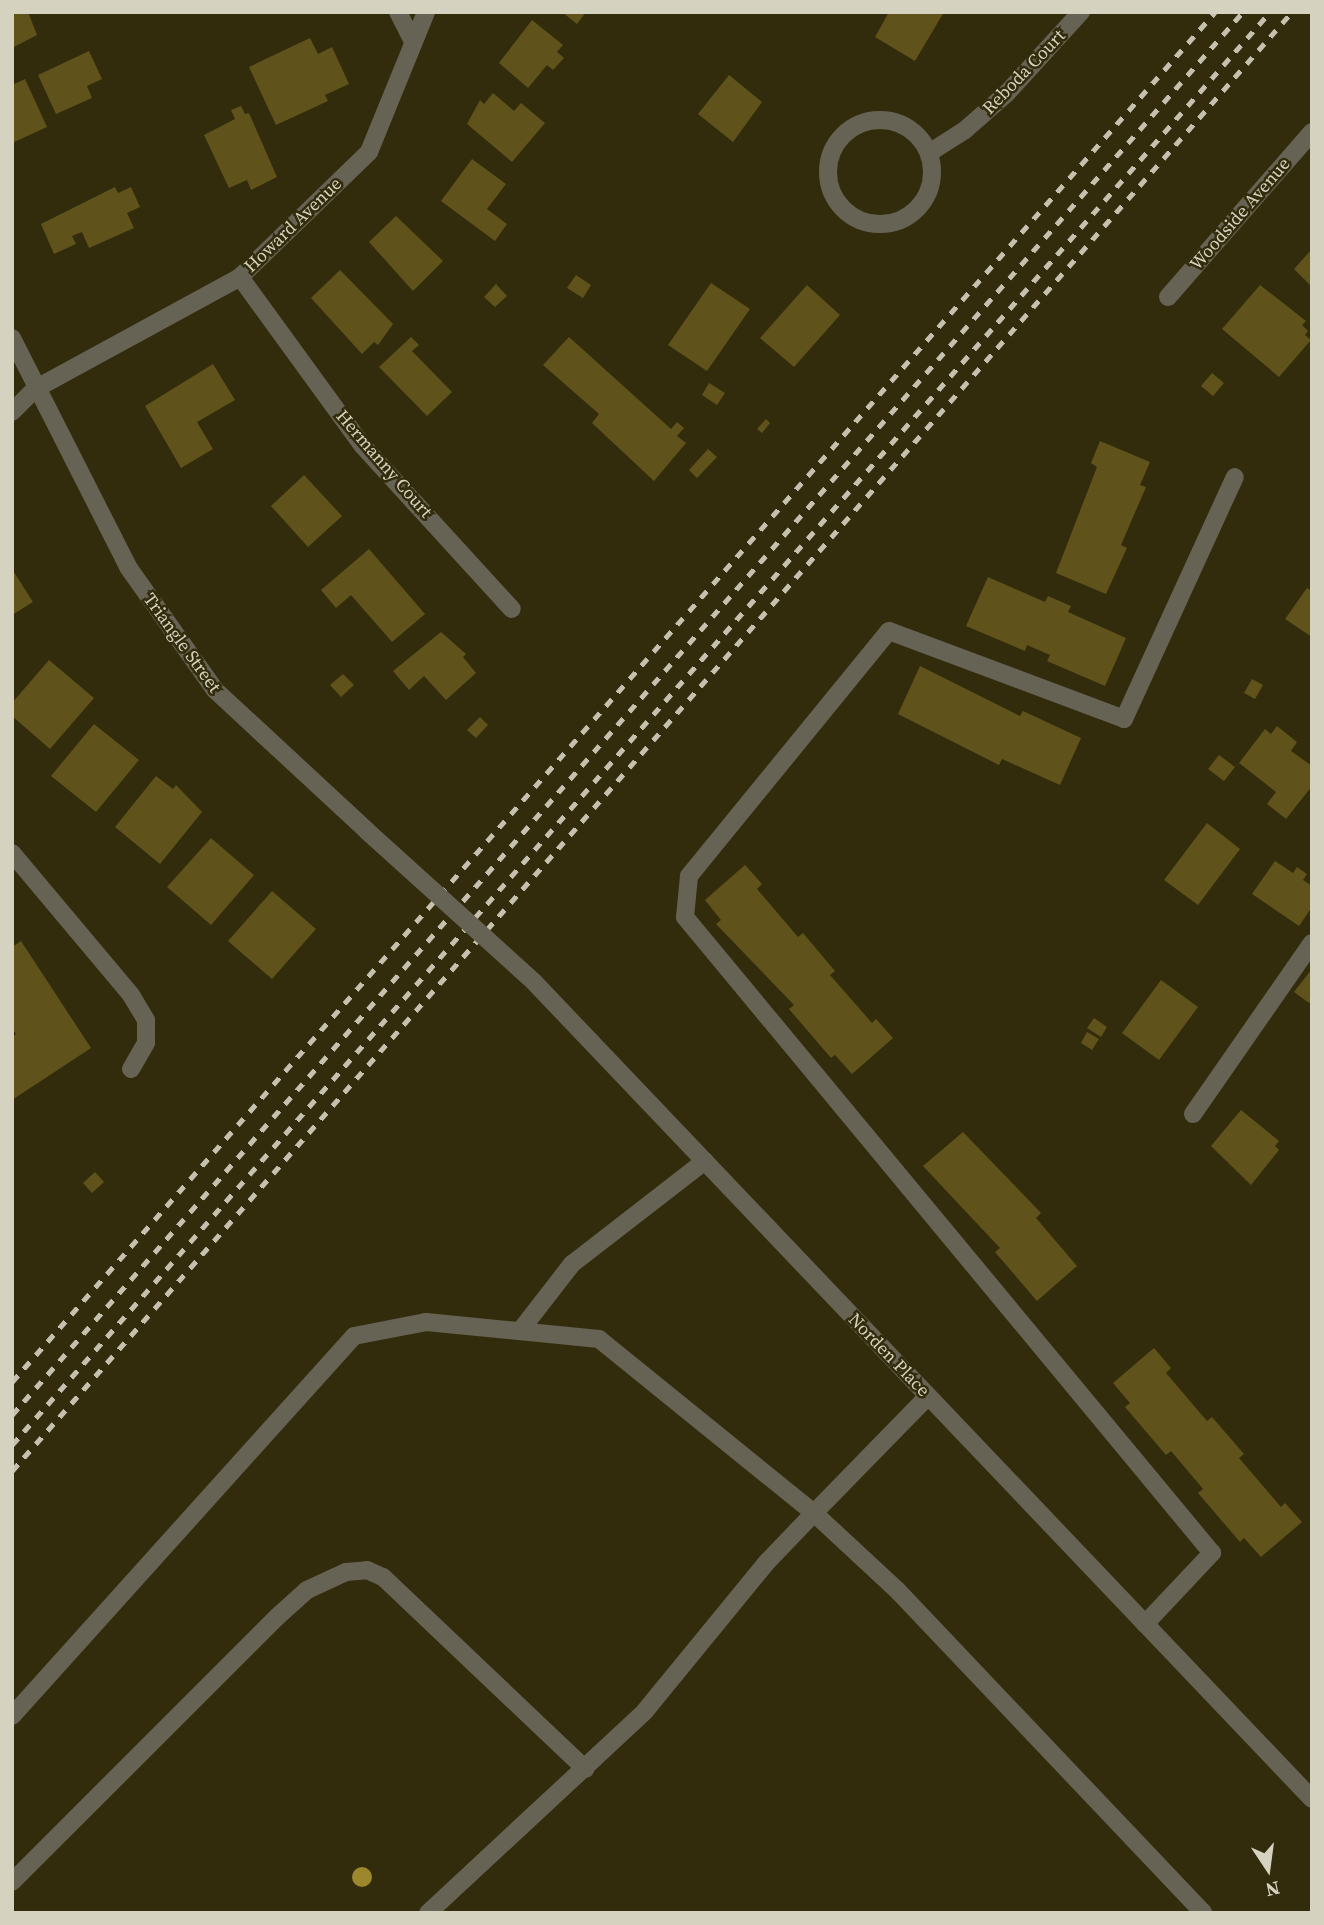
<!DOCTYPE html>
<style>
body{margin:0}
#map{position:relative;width:1324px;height:1925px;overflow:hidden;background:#332c0c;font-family:"Source Serif 4",serif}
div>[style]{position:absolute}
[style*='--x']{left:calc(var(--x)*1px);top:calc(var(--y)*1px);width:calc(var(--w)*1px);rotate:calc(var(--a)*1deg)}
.building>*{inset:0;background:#5f521b}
.minor>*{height:18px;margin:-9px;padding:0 9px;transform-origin:9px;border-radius:9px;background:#666254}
.minor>.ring{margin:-9px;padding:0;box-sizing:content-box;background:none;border:18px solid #666254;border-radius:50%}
.rail>*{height:5px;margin-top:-2.5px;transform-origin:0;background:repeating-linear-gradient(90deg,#c6c1ae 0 9px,transparent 0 18px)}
.minor-bridge>*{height:18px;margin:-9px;padding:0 9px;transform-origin:9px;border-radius:9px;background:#666254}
.trees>*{width:20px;height:20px;margin:-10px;border-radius:50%;background:#9c872c}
span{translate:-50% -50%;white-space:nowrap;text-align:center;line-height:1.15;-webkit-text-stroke:5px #332c0c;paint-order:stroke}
.street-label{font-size:18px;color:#d6d2c0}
.frame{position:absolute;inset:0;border:14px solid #d6d2c0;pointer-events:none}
.north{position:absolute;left:1233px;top:1834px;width:70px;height:70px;-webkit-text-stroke:5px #332c0c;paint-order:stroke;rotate:167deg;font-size:19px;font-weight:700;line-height:28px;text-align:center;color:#d6d2c0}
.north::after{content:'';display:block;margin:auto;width:24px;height:32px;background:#d6d2c0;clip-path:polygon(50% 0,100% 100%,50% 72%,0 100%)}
</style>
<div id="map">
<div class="building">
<i style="clip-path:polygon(12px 12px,28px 12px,37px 35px,12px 48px)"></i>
<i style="clip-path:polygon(562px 12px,586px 12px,577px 24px)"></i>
<i style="clip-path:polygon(889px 12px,944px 12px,915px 61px,875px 37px)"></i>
<i style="clip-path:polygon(532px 20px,563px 45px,557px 52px,564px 58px,553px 70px,547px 65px,528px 88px,499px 63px)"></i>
<i style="clip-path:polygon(310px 38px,318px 54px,332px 47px,349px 84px,325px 95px,328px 101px,276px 125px,249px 67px)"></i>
<i style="clip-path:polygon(89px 51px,102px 79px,87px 86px,92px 98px,56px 114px,38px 75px)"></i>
<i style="clip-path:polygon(729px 75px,762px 102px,733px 142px,698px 114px)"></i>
<i style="clip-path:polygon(25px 79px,47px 127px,12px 143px,12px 85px)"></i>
<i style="clip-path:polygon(493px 93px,514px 111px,521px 103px,545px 123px,512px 162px,467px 124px,480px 100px,484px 104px)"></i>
<i style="clip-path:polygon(241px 106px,245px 114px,249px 113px,277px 177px,251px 190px,247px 180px,229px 188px,204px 135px,235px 119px,231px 110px)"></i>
<i style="clip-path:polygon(472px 159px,506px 184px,487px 209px,507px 224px,495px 241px,441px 201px)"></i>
<i style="clip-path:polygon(115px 187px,118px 193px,131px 187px,140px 207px,127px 213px,134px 228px,89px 248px,82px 232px,72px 236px,76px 244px,54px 254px,41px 224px)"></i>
<i style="clip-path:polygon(396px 216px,443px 261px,413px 291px,369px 242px)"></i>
<i style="clip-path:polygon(1312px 249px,1312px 287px,1294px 269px)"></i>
<i style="clip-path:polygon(340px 270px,393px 324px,378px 345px,374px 342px,362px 354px,311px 298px)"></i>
<i style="clip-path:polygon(576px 275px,591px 285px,583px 298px,567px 288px)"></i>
<i style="clip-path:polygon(711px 283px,750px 309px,707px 371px,668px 345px)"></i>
<i style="clip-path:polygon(496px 284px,507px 296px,495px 307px,484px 297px)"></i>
<i style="clip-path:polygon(807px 285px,840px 315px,794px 367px,760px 338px)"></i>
<i style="clip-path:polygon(1260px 285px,1306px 321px,1302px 325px,1308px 331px,1305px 335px,1311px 340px,1279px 377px,1222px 329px)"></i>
<i style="clip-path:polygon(411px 337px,419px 345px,412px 351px,452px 392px,427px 416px,379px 367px)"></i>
<i style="clip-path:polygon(569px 337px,671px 429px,677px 422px,684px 428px,677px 436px,686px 443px,654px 481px,592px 423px,599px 414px,543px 365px)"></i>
<i style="clip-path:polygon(213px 364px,235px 400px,197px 422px,213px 449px,181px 468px,145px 406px)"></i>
<i style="clip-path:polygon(1212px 373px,1224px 383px,1213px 396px,1201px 386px)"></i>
<i style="clip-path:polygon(709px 383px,725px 393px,717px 405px,702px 395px)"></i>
<i style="clip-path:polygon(766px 419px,770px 423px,762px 433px,757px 429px)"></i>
<i style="clip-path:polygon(1100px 441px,1150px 462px,1140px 485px,1146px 487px,1121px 545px,1127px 548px,1106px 594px,1056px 573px,1097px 467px,1091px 463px)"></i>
<i style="clip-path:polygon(708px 449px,717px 457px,697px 478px,689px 470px)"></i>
<i style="clip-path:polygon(304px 475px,342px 516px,308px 547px,271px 506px)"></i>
<i style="clip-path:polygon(369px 549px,425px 614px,392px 642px,351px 595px,336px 608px,321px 590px)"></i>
<i style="clip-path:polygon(12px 569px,33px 602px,12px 615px)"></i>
<i style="clip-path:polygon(988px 577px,1045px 602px,1048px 596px,1071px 606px,1068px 612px,1126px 638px,1105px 686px,1047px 661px,1050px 655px,1027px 645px,1025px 651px,966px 626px)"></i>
<i style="clip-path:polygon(1307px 588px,1312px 591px,1312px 637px,1285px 619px)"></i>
<i style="clip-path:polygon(441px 632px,466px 654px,463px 657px,476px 673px,446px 700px,424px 676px,409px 690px,393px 671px)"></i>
<i style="clip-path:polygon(49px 660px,94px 698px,50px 749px,12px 716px,12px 703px)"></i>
<i style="clip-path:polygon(920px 666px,1020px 716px,1023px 711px,1081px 738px,1060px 785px,1002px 759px,999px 765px,898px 714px)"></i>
<i style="clip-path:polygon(343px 674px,354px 685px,341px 697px,330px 685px)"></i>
<i style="clip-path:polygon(1252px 679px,1263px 685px,1255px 699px,1244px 693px)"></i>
<i style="clip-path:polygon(480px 717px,488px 725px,476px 738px,467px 730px)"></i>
<i style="clip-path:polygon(94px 724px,139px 760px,96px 812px,51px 776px)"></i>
<i style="clip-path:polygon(1277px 726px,1297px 742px,1291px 751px,1312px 766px,1312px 786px,1286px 819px,1267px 804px,1276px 792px,1239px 763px,1265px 729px,1271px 734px)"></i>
<i style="clip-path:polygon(1219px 755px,1235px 767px,1224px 781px,1208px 769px)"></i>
<i style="clip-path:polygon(156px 776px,173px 789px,176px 785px,202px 812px,160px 864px,115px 827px)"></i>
<i style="clip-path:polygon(1207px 823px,1240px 849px,1198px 905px,1164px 880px)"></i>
<i style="clip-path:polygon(211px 838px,254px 875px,211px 925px,167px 887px)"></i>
<i style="clip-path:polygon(1275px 861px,1293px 873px,1297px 867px,1307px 874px,1303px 880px,1312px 886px,1312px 907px,1299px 926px,1252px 894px)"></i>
<i style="clip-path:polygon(745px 865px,762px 884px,757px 889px,798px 937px,803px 933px,835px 971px,830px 975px,872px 1023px,876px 1019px,893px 1038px,852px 1074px,835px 1055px,831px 1058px,789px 1009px,794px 1005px,716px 924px,721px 920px,705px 900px)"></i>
<i style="clip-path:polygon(272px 891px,316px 929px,272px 979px,228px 941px)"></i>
<i style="clip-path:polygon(21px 941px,91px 1048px,12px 1100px,12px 1037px,16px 1034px,12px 1028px,12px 947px)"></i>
<i style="clip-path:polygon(1312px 969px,1312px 1000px,1309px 1003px,1294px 992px)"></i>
<i style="clip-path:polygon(1161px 980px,1198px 1007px,1159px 1060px,1122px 1033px)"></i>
<i style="clip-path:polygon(1094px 1018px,1107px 1027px,1101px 1037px,1087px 1028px)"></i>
<i style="clip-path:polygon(1087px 1032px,1099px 1039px,1092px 1050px,1081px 1043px)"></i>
<i style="clip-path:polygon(1241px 1110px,1279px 1141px,1275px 1146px,1279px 1150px,1251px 1185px,1211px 1146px)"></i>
<i style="clip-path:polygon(963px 1132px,1041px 1213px,1036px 1218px,1077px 1266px,1037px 1301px,995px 1252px,1000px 1248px,923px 1166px)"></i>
<i style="clip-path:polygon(95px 1172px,104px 1182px,92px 1193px,83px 1183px)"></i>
<i style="clip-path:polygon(1154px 1348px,1171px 1368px,1166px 1373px,1207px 1421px,1212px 1417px,1244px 1454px,1239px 1458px,1281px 1507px,1285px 1503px,1302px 1522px,1261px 1557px,1244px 1538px,1240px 1542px,1198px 1493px,1203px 1489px,1171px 1451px,1166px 1455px,1125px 1407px,1130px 1403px,1113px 1383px)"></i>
</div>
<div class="minor">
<i style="--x:398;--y:12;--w:33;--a:63"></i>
<i class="ring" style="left:828px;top:120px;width:86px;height:86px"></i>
<i style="--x:929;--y:153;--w:43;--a:-32.6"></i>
<i style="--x:965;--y:130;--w:56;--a:-41.4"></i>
<i style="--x:1007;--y:93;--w:110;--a:-47.6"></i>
<i style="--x:240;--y:277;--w:208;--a:54"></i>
<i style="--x:362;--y:445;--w:222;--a:47.6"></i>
<i style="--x:1168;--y:297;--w:219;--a:-48.9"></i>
<i style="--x:12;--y:338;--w:257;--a:63.1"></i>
<i style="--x:128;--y:567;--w:151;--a:54.7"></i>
<i style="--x:215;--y:690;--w:207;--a:42.8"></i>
<i style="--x:12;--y:412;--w:33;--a:-45"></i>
<i style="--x:35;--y:389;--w:234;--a:-28.6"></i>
<i style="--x:240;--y:277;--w:180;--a:-44.1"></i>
<i style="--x:369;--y:152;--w:151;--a:-67.8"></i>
<i style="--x:12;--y:853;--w:185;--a:50"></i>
<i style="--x:131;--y:995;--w:29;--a:59"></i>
<i style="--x:146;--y:1020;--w:23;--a:90"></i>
<i style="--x:146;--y:1043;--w:30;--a:120"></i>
<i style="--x:534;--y:982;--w:1128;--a:46.4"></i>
<i style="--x:1193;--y:1114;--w:208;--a:-55.2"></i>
<i style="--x:520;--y:1331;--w:85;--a:-52.2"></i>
<i style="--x:572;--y:1264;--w:168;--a:-37.8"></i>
<i style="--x:1145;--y:1624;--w:98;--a:-46.7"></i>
<i style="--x:1212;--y:1553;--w:826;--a:-129.65"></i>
<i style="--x:685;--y:917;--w:41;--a:-84.4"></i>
<i style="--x:689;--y:876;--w:316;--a:-50.8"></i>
<i style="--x:889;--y:631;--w:251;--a:20.5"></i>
<i style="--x:1124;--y:719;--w:266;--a:-65.4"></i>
<i style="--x:12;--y:1716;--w:511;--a:-48.01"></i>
<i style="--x:354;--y:1336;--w:73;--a:-11"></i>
<i style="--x:426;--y:1322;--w:174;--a:5.6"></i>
<i style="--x:599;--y:1339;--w:277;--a:39"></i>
<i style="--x:814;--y:1513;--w:163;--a:-45.7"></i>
<i style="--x:12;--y:1882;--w:375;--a:-45"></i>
<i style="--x:277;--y:1617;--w:40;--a:-42"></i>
<i style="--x:307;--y:1590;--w:43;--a:-24.8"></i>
<i style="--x:346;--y:1572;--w:21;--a:-5"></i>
<i style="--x:367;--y:1570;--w:17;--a:24"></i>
<i style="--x:383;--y:1577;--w:279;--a:43.5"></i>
<i style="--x:428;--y:1913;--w:296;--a:-42.9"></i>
<i style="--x:645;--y:1711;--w:191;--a:-50.7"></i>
<i style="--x:766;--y:1563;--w:69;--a:-46.2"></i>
<i style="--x:814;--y:1513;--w:113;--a:42.9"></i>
<i style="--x:897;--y:1590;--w:445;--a:46.5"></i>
</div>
<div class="rail">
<i style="--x:12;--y:1382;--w:1823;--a:-48.71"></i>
<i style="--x:12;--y:1415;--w:1866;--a:-48.74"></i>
<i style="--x:12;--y:1445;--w:1907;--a:-48.72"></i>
<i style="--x:12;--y:1471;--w:1941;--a:-48.74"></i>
</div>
<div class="minor-bridge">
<i style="--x:367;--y:831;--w:225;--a:42.1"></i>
</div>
<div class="trees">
<i style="left:362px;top:1877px"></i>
</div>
<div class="street-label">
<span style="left:1024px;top:72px;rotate:-46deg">Reboda Court</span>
<span style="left:1240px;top:214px;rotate:-49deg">Woodside Avenue</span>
<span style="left:293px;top:225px;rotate:-44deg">Howard Avenue</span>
<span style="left:384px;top:464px;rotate:49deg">Hermanny Court</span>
<span style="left:182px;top:643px;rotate:54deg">Triangle Street</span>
<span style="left:889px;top:1355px;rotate:46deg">Norden Place</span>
</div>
<div class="frame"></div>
<div class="north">N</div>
</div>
